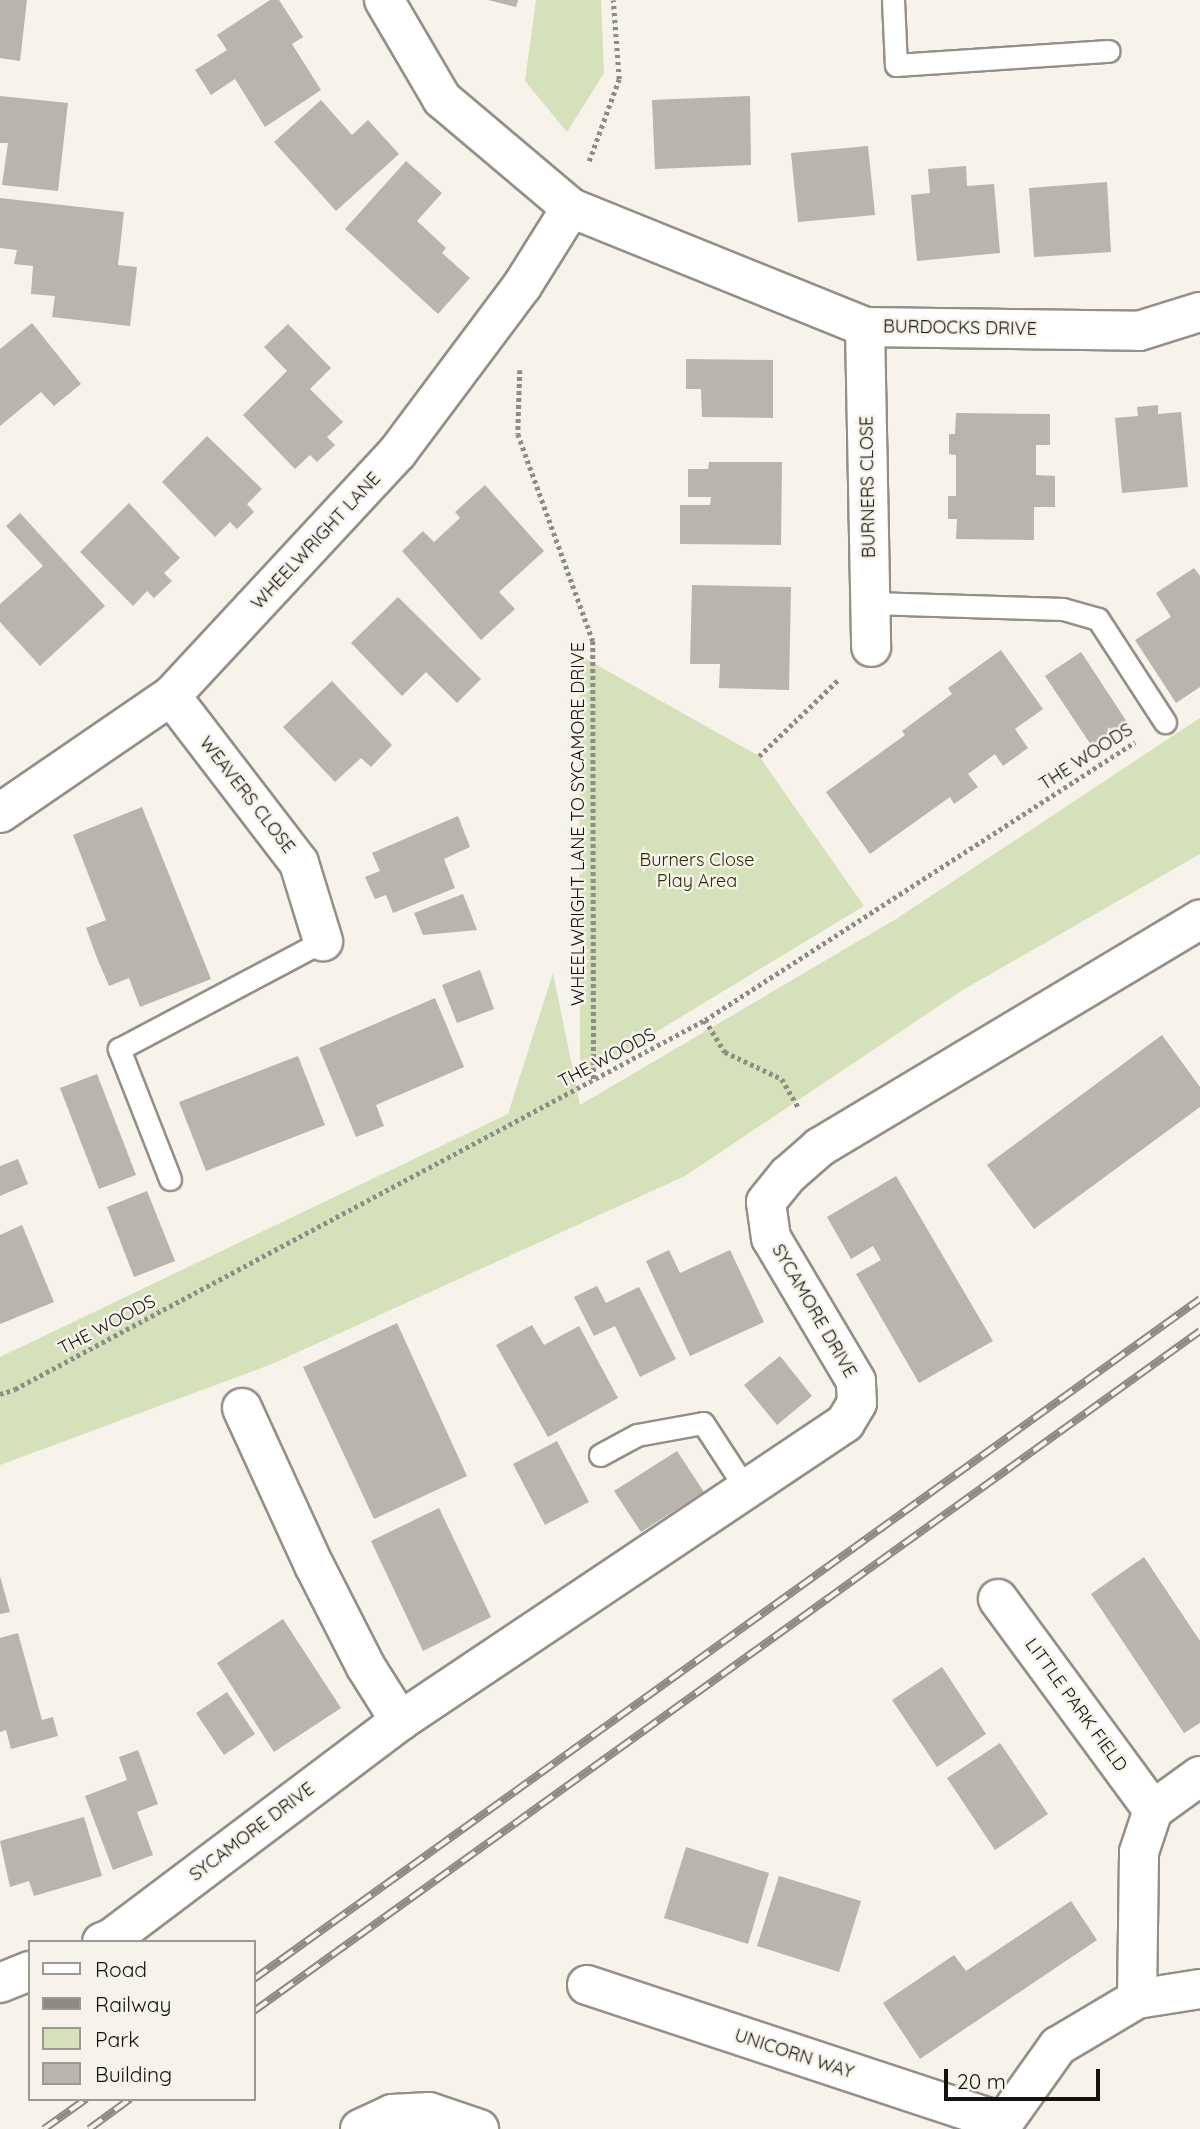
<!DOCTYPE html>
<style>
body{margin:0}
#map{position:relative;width:1200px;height:2129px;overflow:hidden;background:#f7f2ea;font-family:Quicksand,sans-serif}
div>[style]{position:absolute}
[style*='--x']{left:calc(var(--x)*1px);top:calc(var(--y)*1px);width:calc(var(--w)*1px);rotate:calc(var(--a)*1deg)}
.green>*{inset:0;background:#d4e1ba}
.building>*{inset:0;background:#b9b4ac}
.path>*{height:4.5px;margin-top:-2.25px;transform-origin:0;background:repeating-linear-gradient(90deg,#8f8b85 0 3.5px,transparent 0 7px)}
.roads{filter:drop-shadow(2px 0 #949088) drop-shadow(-2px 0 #949088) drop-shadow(0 2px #949088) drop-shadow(0 -2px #949088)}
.service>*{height:21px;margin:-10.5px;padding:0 10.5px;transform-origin:10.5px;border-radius:10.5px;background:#fff}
.minor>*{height:38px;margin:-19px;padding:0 19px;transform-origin:19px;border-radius:19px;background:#fff}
.rail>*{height:8px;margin-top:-4px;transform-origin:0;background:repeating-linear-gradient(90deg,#f7f2ea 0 16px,#8d8983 0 32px);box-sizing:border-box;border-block:2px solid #8d8983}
span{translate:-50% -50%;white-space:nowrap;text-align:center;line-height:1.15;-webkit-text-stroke:5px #f7f2ea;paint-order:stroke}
.street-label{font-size:18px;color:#14120f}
.park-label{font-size:18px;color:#252f02}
.legend{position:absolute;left:28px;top:1940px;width:228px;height:161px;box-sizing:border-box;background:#f7f2ea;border:2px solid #9c9892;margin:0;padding:9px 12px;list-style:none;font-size:21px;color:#14120f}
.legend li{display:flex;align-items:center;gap:14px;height:35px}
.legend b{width:35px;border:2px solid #9c9892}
.scale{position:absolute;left:944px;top:2069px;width:156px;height:32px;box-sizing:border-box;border:4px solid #14120f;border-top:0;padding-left:9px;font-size:21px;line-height:24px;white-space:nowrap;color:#14120f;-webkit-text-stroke:5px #f7f2ea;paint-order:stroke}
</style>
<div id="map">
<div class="green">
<i style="clip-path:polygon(536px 0,601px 0,604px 73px,567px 132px,525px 81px)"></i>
<i style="clip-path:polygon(579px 655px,759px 756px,864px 906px,580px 1078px)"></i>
<i style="clip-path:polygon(1200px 718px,1200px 854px,961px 991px,685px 1176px,272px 1364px,0 1465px,0 1357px,508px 1114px,553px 973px,580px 1105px,896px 919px)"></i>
</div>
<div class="building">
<i style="clip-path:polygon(0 0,27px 0,20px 61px,0 58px)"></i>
<i style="clip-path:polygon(270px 0,279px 0,303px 37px,292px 44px,321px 90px,265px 127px,235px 79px,211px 95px,195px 70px,227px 50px,217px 35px)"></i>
<i style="clip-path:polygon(488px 0,518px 0,516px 7px)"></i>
<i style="clip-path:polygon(0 96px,68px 103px,58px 191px,2px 185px,8px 143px,0 143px)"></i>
<i style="clip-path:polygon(750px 96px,751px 165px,655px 169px,652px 100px)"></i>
<i style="clip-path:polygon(321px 100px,352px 135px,368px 120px,399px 154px,336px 211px,274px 142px)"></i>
<i style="clip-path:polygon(868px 146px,875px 215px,798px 222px,791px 153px)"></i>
<i style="clip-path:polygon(406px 161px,442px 193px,417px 221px,446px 248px,442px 253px,470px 278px,438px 314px,345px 229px)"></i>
<i style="clip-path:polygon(966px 166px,967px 186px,994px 184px,1000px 253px,917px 261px,911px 195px,930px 193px,928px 169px)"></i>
<i style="clip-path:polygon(1107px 182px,1111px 252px,1034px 257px,1029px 188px)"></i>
<i style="clip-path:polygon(0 198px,124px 212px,118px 265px,137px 267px,130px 326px,52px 317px,55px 296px,31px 294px,33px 266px,14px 264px,17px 250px,0 248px)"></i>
<i style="clip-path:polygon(32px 323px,81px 384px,54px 406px,41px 392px,0 426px,0 349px)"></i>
<i style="clip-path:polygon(288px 324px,331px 368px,310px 389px,343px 422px,327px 437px,335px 445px,317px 462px,310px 455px,295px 469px,243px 415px,287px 371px,264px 347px)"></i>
<i style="clip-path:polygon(686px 359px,773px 360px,773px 418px,702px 417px,701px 389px,686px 389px)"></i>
<i style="clip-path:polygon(1158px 405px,1158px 414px,1181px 412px,1188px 487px,1122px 493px,1115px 418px,1138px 416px,1137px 407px)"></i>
<i style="clip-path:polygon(956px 413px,1050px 414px,1050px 445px,1036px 445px,1036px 475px,1055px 476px,1055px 507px,1034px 507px,1034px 540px,956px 539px,957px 519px,948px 519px,948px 496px,956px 496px,956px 455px,949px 454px,949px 434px,955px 434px)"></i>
<i style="clip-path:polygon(207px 436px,262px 489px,247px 504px,254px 512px,237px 529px,230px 522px,215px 537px,162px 482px)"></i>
<i style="clip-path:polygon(709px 462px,782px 462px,781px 545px,680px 544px,680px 505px,710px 505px,711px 497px,688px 497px,688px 469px,708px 469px)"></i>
<i style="clip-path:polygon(485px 485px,544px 551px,499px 592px,515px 609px,481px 640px,402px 551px,423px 531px,434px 542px,460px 518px,455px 512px)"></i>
<i style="clip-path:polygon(129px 503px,180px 558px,164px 573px,172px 581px,154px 598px,147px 591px,133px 606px,80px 552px)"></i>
<i style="clip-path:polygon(20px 513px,105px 606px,40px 666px,0 622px,0 604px,43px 566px,6px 526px)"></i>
<i style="clip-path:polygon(1194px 568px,1200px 576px,1200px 687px,1176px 703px,1135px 640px,1171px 617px,1156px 593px)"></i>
<i style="clip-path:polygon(692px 585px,791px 587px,789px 690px,719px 688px,720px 664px,690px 664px)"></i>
<i style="clip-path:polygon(398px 597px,481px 679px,457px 703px,426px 672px,402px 696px,351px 643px)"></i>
<i style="clip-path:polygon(1001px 650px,1043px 709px,1015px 729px,1028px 748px,1003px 766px,995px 754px,968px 774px,978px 787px,954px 804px,950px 797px,870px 854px,826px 792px,905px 735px,902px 731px,952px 694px,948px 688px)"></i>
<i style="clip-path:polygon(1081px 652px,1127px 722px,1091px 745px,1045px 676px)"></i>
<i style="clip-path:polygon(332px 681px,392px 745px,371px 767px,361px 758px,335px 782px,283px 727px)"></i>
<i style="clip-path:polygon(142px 807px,211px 979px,140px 1007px,129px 978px,109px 986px,97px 958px,86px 928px,106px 920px,73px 835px)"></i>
<i style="clip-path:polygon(458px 816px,470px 847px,444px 859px,455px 888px,393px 913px,386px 895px,375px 899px,365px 877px,380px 871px,372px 853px)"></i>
<i style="clip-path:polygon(463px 894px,477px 930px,423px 935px,414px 913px)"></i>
<i style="clip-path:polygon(480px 970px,494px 1009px,457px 1023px,442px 985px)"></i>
<i style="clip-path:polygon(435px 998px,464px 1067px,376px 1105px,384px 1126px,356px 1137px,319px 1048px)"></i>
<i style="clip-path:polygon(1162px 1035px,1200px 1087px,1200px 1107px,1034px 1229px,987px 1165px)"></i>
<i style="clip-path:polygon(298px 1056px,325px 1125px,206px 1171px,179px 1102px)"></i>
<i style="clip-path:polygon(97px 1074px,136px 1175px,99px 1189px,60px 1088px)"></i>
<i style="clip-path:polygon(18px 1159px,28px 1184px,0 1196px,0 1166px)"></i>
<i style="clip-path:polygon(896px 1176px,993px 1341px,919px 1383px,856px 1274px,881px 1260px,873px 1246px,851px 1259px,827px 1217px)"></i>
<i style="clip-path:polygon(147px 1191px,175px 1261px,134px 1277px,107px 1207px)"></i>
<i style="clip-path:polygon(22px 1225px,54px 1302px,0 1324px,0 1235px)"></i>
<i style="clip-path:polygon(669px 1250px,680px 1273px,730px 1250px,764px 1322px,690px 1356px,646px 1261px)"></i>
<i style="clip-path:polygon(597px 1286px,606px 1303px,639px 1287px,676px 1359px,640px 1377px,615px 1326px,594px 1336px,574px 1297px)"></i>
<i style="clip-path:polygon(397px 1323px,467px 1476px,374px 1519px,303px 1367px)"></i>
<i style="clip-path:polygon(532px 1325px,544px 1345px,579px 1326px,618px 1398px,548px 1437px,496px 1345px)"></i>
<i style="clip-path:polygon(780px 1356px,812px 1396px,777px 1425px,744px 1385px)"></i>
<i style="clip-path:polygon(557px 1441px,589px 1502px,545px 1525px,513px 1464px)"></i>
<i style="clip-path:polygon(677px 1451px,704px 1492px,641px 1532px,614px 1491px)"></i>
<i style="clip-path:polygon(439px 1508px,491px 1617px,423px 1651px,371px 1541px)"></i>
<i style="clip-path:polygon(1144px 1557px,1200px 1641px,1200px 1723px,1184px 1733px,1091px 1594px)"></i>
<i style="clip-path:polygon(0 1576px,10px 1612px,0 1614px)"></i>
<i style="clip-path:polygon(283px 1619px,341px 1708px,274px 1752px,217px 1663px)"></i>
<i style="clip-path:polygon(18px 1633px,42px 1720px,53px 1717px,58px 1736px,11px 1749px,6px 1730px,0 1732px,0 1638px)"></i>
<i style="clip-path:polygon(942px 1667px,986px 1734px,937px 1767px,892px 1700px)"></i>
<i style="clip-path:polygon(227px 1692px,255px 1734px,224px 1755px,196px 1713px)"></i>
<i style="clip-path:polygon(1000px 1743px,1048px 1814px,995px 1850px,947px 1778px)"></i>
<i style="clip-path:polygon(138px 1750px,158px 1804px,137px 1812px,153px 1855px,113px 1870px,85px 1796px,127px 1780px,119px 1757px)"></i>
<i style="clip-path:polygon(84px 1817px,102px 1876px,34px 1896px,29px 1881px,10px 1887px,0 1841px)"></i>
<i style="clip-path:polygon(686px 1847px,769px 1873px,748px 1944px,664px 1918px)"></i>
<i style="clip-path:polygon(779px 1876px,861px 1901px,839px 1972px,757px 1946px)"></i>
<i style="clip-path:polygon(1071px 1901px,1097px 1940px,920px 2059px,883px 2003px,954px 1955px,966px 1971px)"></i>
</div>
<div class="path">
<i style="--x:589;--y:161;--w:87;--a:-69.9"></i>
<i style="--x:619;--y:79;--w:79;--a:-94.3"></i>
<i style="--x:520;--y:370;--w:64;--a:91.8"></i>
<i style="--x:518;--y:434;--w:220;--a:70.1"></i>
<i style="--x:593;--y:641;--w:440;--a:89.9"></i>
<i style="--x:759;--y:756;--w:110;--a:-43.9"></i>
<i style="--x:705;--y:1020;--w:38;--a:58"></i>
<i style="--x:725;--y:1052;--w:63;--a:25.3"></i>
<i style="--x:782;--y:1079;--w:32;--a:60"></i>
<i style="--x:0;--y:1394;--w:16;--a:-18"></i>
<i style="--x:15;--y:1389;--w:782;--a:-28.14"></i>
<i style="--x:705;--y:1020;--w:512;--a:-32.88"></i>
</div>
<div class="roads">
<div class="service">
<i style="--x:893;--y:0;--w:65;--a:87.4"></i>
<i style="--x:896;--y:65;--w:213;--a:-3.8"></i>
<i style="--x:871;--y:603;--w:192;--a:1.8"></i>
<i style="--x:1063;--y:609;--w:36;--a:16"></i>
<i style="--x:1098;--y:619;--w:123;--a:57"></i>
<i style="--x:170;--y:1179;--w:140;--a:-111.4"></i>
<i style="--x:119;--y:1049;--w:231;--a:-27.9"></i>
<i style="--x:600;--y:1455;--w:42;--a:-28.4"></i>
<i style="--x:637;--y:1435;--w:67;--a:-10.3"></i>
<i style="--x:703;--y:1423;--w:79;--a:56.9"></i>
</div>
<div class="minor">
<i style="--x:384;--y:0;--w:115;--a:59.6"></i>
<i style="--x:442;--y:99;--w:169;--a:40.2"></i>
<i style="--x:571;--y:208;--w:317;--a:22"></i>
<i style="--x:865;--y:327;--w:274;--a:0.8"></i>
<i style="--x:1139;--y:331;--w:64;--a:-17.3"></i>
<i style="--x:865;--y:327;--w:320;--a:88.9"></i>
<i style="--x:171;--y:696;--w:210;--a:52.5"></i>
<i style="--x:299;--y:863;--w:82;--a:72.9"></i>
<i style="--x:0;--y:813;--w:207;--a:-34.4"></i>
<i style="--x:171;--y:696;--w:332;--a:-47.1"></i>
<i style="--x:397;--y:453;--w:209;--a:-53.2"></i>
<i style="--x:522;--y:286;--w:92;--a:-57.9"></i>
<i style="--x:242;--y:1408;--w:173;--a:65.4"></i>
<i style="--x:314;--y:1565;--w:114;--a:63"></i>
<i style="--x:366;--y:1667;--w:64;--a:57.8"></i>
<i style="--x:998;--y:1599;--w:262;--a:53.7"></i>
<i style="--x:102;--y:1942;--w:11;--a:-22"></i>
<i style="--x:112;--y:1938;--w:361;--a:-37"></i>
<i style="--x:400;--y:1721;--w:536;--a:-33.81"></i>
<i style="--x:845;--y:1423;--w:23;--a:-59"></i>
<i style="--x:857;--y:1403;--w:22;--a:-93"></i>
<i style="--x:856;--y:1381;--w:166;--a:-120.7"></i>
<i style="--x:771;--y:1238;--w:36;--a:-98"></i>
<i style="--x:766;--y:1202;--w:35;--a:-51"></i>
<i style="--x:788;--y:1175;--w:43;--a:-41.2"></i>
<i style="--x:820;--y:1147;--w:443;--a:-30.9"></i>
<i style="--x:0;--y:1983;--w:32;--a:-22"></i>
<i style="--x:587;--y:1985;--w:436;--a:18.3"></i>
<i style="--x:1137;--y:1999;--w:147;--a:-89.2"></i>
<i style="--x:1139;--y:1852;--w:44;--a:-71.6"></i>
<i style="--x:1153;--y:1810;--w:58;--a:-35.9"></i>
<i style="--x:360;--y:2129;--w:35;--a:-25"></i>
<i style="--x:392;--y:2114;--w:37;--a:-3"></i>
<i style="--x:429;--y:2112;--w:53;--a:18.8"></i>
<i style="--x:999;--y:2129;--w:102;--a:-54.6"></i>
<i style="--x:1058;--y:2046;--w:92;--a:-30.7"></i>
<i style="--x:1137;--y:1999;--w:64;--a:-9"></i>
</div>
</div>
<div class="rail">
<i style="--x:254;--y:1979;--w:1165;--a:-35.71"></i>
<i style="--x:254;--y:2011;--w:1165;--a:-35.71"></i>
<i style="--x:44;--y:2129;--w:52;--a:-35.5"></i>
<i style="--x:89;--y:2129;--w:51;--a:-36.2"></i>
</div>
<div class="street-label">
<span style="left:960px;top:328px;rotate:1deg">BURDOCKS DRIVE</span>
<span style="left:868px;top:487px;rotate:-91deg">BURNERS CLOSE</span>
<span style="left:316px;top:541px;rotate:-47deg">WHEELWRIGHT LANE</span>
<span style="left:1086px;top:757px;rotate:-33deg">THE WOODS</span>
<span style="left:247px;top:795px;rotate:52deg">WEAVERS CLOSE</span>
<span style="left:578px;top:824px;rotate:-90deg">WHEELWRIGHT LANE TO SYCAMORE DRIVE</span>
<span style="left:607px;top:1058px;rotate:-28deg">THE WOODS</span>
<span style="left:814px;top:1311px;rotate:60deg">SYCAMORE DRIVE</span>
<span style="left:107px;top:1325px;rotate:-28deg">THE WOODS</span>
<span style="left:1076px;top:1705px;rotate:54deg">LITTLE PARK FIELD</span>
<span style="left:252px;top:1832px;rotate:-37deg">SYCAMORE DRIVE</span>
<span style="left:794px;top:2054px;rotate:18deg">UNICORN WAY</span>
</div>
<div class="park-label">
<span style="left:697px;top:871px">Burners Close<br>Play Area</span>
</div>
<ul class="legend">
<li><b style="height:9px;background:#fff"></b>Road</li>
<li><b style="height:9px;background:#8d8983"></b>Railway</li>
<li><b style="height:19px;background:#d4e1ba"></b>Park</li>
<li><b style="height:19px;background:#b9b4ac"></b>Building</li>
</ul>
<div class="scale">20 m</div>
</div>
